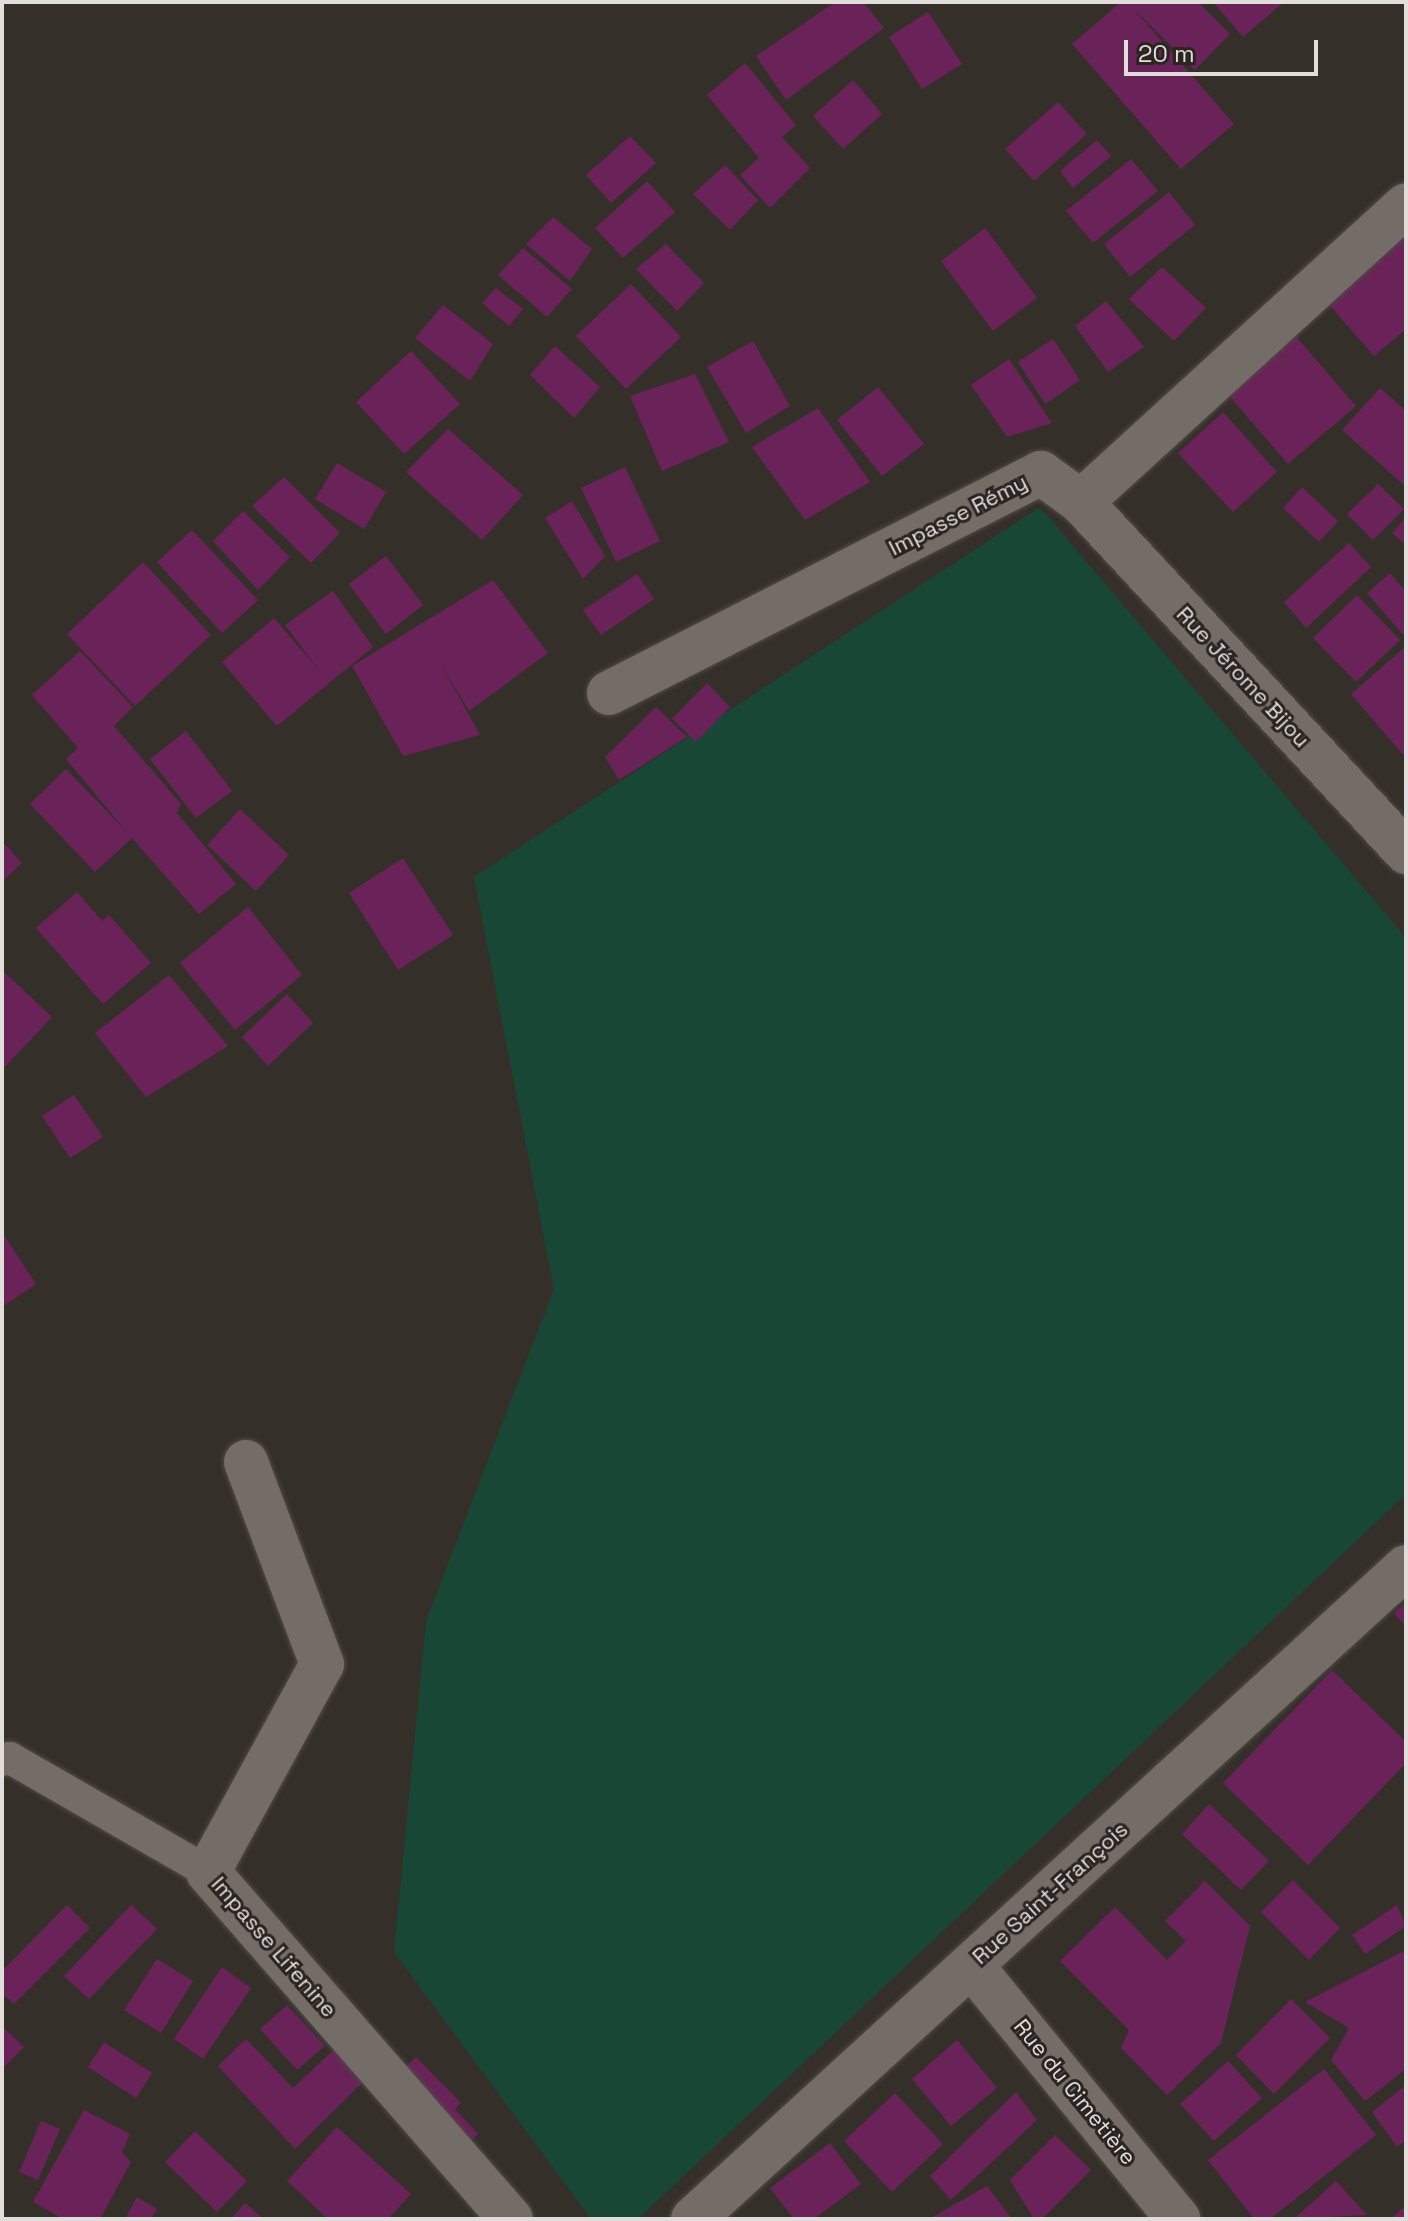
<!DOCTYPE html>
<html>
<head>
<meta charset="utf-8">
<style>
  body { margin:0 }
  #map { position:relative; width:1408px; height:2221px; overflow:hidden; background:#352f2a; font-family:"Space Grotesk",sans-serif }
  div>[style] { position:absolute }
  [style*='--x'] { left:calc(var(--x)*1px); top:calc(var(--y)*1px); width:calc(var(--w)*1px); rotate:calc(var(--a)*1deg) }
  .green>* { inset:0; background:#184735 }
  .building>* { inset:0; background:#6a2359 }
  .roads { filter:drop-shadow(0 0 2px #4f4a47) drop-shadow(0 0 2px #4f4a47) }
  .lane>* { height:32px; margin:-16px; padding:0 16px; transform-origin:16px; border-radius:16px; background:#736c67 }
  .street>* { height:44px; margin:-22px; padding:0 22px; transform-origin:22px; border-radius:22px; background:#736c67 }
  .secondary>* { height:44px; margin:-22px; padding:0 22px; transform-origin:22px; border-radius:22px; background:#736c67 }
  span { translate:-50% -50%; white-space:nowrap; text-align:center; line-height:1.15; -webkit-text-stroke:6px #2b2521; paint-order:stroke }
  .street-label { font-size:22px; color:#e1ddda }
  .frame { position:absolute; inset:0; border:4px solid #e1ddda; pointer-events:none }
  .scale { position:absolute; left:1124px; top:40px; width:194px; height:36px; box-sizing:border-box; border:4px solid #e1ddda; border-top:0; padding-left:10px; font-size:24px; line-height:28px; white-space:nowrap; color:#e1ddda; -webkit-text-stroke:6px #2b2521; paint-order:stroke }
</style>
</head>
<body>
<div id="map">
  <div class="green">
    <i style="clip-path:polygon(1040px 507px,1406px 938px,1406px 1494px,638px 2219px,591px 2219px,394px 1952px,426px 1621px,554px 1289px,474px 877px)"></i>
  </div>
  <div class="building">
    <i style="clip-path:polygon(835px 2px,863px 2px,884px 28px,786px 100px,756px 56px)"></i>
    <i style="clip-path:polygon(1121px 2px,1198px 2px,1230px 34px,1195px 70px,1132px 7px,1234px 124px,1181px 169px,1072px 44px)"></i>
    <i style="clip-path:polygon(1213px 2px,1284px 2px,1243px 37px)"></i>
    <i style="clip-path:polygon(928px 12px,962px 64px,922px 89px,889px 37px)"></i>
    <i style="clip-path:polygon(745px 63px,796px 125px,782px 137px,810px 168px,770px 208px,740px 175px,759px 158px,707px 95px)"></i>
    <i style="clip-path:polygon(853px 80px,882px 114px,843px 149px,813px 116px)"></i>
    <i style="clip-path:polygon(1058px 102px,1087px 134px,1034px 181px,1005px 149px)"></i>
    <i style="clip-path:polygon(630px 136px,656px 163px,611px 203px,586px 175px)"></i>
    <i style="clip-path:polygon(1097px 140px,1111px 156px,1073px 188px,1060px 171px)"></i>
    <i style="clip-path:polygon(1131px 159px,1158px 191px,1093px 243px,1066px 211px)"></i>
    <i style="clip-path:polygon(725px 165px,758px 200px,730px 230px,693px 194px)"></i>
    <i style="clip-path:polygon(647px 181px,675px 212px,623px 258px,595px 228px)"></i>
    <i style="clip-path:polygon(1169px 192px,1195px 225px,1130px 277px,1104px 244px)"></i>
    <i style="clip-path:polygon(553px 217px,592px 249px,570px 281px,526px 244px)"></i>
    <i style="clip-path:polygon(985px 228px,1037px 298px,993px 331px,941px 261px)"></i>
    <i style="clip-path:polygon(1406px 231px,1406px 329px,1374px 356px,1326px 301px)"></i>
    <i style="clip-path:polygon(666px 244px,704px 283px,677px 311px,636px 269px)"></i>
    <i style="clip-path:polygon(523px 248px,572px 289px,547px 317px,498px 275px)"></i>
    <i style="clip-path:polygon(1162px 267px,1206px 308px,1174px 341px,1129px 299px)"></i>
    <i style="clip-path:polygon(631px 284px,681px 337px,626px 389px,576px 336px)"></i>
    <i style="clip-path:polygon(496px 288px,523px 309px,509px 326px,482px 303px)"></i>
    <i style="clip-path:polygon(1106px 301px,1144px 347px,1108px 372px,1075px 326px)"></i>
    <i style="clip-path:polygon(443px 305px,493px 344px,470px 381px,415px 338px)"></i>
    <i style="clip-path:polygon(1293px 333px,1356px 406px,1288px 464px,1226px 392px)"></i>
    <i style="clip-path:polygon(1053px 339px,1080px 380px,1045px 404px,1018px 362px)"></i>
    <i style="clip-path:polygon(753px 341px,790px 406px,746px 433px,707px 367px)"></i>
    <i style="clip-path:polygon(555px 346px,600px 387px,574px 418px,530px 375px)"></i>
    <i style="clip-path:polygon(411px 351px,460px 404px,404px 454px,356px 402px)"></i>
    <i style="clip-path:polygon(1009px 359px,1052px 423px,1007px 437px,971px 385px)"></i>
    <i style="clip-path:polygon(695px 374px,729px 442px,662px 471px,630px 396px)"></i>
    <i style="clip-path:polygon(878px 387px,924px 444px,882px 476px,837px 420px)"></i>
    <i style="clip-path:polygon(1380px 388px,1406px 411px,1406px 487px,1342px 430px)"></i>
    <i style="clip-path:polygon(818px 408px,870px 482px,805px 520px,752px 447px)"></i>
    <i style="clip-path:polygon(1223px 412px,1277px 472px,1233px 512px,1178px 453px)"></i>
    <i style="clip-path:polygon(448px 429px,523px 495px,482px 540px,406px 472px)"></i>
    <i style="clip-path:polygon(337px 463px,386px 492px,364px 529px,315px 499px)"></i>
    <i style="clip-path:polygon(625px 467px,660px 541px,616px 562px,581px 488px)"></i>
    <i style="clip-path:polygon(284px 477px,340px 533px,311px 563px,252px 506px)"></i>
    <i style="clip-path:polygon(1378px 484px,1404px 509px,1373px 540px,1347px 514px)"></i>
    <i style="clip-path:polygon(1302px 487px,1338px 521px,1319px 542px,1283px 508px)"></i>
    <i style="clip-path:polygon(572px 501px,605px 556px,583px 579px,545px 518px)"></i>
    <i style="clip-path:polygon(243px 511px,290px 557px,258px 590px,213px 541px)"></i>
    <i style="clip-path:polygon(1406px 517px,1406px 545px,1392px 533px)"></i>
    <i style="clip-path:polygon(192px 530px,258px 600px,222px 633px,157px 562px)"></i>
    <i style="clip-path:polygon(1349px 543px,1371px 567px,1306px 628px,1284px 602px)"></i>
    <i style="clip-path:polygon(386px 556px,423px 605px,386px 634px,349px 584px)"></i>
    <i style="clip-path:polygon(143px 562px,211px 635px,135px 706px,67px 634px)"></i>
    <i style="clip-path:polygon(1390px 573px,1406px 592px,1406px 638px,1367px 593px)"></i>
    <i style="clip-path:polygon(637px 574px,654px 599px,601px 635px,583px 610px)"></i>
    <i style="clip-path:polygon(493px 580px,548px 653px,469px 711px,438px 659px,480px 735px,403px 756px,352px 666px)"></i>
    <i style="clip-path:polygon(333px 591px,373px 647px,277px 726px,222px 662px,274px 618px,321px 673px,285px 625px)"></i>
    <i style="clip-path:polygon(1357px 595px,1400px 640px,1356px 682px,1313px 638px)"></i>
    <i style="clip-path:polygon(1406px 646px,1406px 758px,1351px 694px)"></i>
    <i style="clip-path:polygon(80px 651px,133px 707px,114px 726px,181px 804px,177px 813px,236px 884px,199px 914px,132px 838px,95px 872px,30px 804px,66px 769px,127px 832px,66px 759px,78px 748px,32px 695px)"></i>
    <i style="clip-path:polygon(707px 683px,730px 707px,696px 742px,672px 719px)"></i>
    <i style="clip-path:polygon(656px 707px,687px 737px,619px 780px,605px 757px)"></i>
    <i style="clip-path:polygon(186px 731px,232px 791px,196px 818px,150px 759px)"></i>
    <i style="clip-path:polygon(240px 809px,289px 855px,256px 891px,207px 845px)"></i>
    <i style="clip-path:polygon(2px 841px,22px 863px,2px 882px)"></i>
    <i style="clip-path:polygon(403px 858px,453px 935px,398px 970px,349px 893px)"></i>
    <i style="clip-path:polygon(77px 892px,102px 921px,109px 915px,151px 963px,103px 1004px,36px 928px)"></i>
    <i style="clip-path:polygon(248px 907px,302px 975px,235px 1030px,180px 963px)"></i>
    <i style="clip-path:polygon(2px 970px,52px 1017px,2px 1070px)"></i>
    <i style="clip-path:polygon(169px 975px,228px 1046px,146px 1097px,95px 1033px)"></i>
    <i style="clip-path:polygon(287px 994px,313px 1023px,268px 1066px,242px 1037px)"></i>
    <i style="clip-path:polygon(74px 1095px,103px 1137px,70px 1158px,42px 1116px)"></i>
    <i style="clip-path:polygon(2px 1232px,36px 1284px,2px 1307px)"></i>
    <i style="clip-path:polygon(1406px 1603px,1406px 1627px,1394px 1613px)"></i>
    <i style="clip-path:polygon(1332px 1670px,1406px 1742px,1406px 1763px,1308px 1865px,1223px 1783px)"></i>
    <i style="clip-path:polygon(1209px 1804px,1269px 1861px,1241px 1890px,1182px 1834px)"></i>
    <i style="clip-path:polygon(1293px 1880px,1340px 1928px,1309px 1960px,1261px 1912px)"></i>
    <i style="clip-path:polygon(1205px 1881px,1250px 1926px,1221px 2043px,1167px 2095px,1121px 2048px,1129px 2030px,1060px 1961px,1115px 1907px,1167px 1960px,1186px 1941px,1165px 1921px)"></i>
    <i style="clip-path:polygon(67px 1905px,90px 1928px,14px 2004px,2px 1993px,2px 1971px)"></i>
    <i style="clip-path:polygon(131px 1905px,157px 1929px,89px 1999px,64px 1976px)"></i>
    <i style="clip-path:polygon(1397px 1905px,1406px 1926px,1365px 1954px,1352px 1935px)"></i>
    <i style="clip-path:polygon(1406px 1950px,1406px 2069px,1365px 2101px,1331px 2060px,1349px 2028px,1305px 2002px)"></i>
    <i style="clip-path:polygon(157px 1959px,193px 1981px,161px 2033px,124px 2010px)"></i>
    <i style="clip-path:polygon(222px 1967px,251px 1988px,203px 2059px,174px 2039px)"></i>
    <i style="clip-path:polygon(1291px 1999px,1330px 2038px,1274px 2094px,1236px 2055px)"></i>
    <i style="clip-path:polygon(287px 2005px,325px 2046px,297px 2070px,260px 2029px)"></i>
    <i style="clip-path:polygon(2px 2026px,24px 2047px,2px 2069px)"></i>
    <i style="clip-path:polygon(246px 2039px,293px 2088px,345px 2039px,374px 2071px,295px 2149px,218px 2066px)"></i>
    <i style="clip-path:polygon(957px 2040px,997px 2088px,951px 2126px,912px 2079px)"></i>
    <i style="clip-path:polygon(104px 2042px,152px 2073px,136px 2098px,88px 2067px)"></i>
    <i style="clip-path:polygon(416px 2057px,461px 2103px,455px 2109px,478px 2134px,463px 2149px,394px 2077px)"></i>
    <i style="clip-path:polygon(1228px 2061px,1262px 2098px,1214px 2141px,1180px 2104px)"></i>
    <i style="clip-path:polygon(1324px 2069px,1376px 2135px,1270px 2219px,1254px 2219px,1208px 2160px)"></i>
    <i style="clip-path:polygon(1406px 2085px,1406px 2140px,1397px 2147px,1372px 2112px)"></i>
    <i style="clip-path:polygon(1016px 2092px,1037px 2120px,951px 2200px,930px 2176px)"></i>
    <i style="clip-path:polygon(895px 2093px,943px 2144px,892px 2192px,844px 2141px)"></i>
    <i style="clip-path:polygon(84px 2110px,130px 2134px,122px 2152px,131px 2162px,100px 2219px,63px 2219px,33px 2202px)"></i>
    <i style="clip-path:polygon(41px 2121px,60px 2129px,38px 2180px,19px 2172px)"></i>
    <i style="clip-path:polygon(337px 2127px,411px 2194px,388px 2219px,328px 2219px,287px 2181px)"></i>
    <i style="clip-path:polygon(195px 2131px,247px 2181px,217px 2212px,165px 2162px)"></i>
    <i style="clip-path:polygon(1055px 2135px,1091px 2170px,1042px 2219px,1034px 2219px,1010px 2180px)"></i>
    <i style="clip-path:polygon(830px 2143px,861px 2184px,814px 2219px,794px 2219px,770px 2188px)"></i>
    <i style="clip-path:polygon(1336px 2181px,1367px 2215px,1294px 2219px)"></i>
    <i style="clip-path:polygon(987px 2186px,1012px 2219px,929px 2219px)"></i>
    <i style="clip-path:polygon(137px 2197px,157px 2209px,151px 2219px,125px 2219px)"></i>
    <i style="clip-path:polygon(245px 2203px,264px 2219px,231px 2219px)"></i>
    <i style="clip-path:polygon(1406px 2205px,1406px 2219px,1391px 2219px)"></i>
  </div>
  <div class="roads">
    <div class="lane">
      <i style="--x:2;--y:1760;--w:8;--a:-14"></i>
      <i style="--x:10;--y:1758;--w:228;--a:29.9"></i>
    </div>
    <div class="street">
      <i style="--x:1081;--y:502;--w:478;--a:47.1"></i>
      <i style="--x:609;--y:693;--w:485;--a:-27"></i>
      <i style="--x:1041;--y:473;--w:49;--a:35.9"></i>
      <i style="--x:1081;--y:502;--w:440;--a:-42.4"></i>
      <i style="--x:246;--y:1462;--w:216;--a:69.4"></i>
      <i style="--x:322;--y:1664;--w:237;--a:118.7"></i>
      <i style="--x:208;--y:1872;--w:461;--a:48.9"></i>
      <i style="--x:971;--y:1965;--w:328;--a:50.8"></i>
    </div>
    <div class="secondary">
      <i style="--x:693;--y:2219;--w:966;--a:-42.44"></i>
    </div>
  </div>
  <div class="street-label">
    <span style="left:958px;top:515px;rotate:-27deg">Impasse Rémy</span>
    <span style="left:1243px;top:677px;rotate:47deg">Rue Jérome Bijou</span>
    <span style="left:1050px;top:1893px;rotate:-42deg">Rue Saint-François</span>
    <span style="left:274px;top:1947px;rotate:49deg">Impasse Lifenine</span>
    <span style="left:1075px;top:2092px;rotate:51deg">Rue du Cimetière</span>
  </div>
  <div class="frame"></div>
  <div class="scale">20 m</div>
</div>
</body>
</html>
